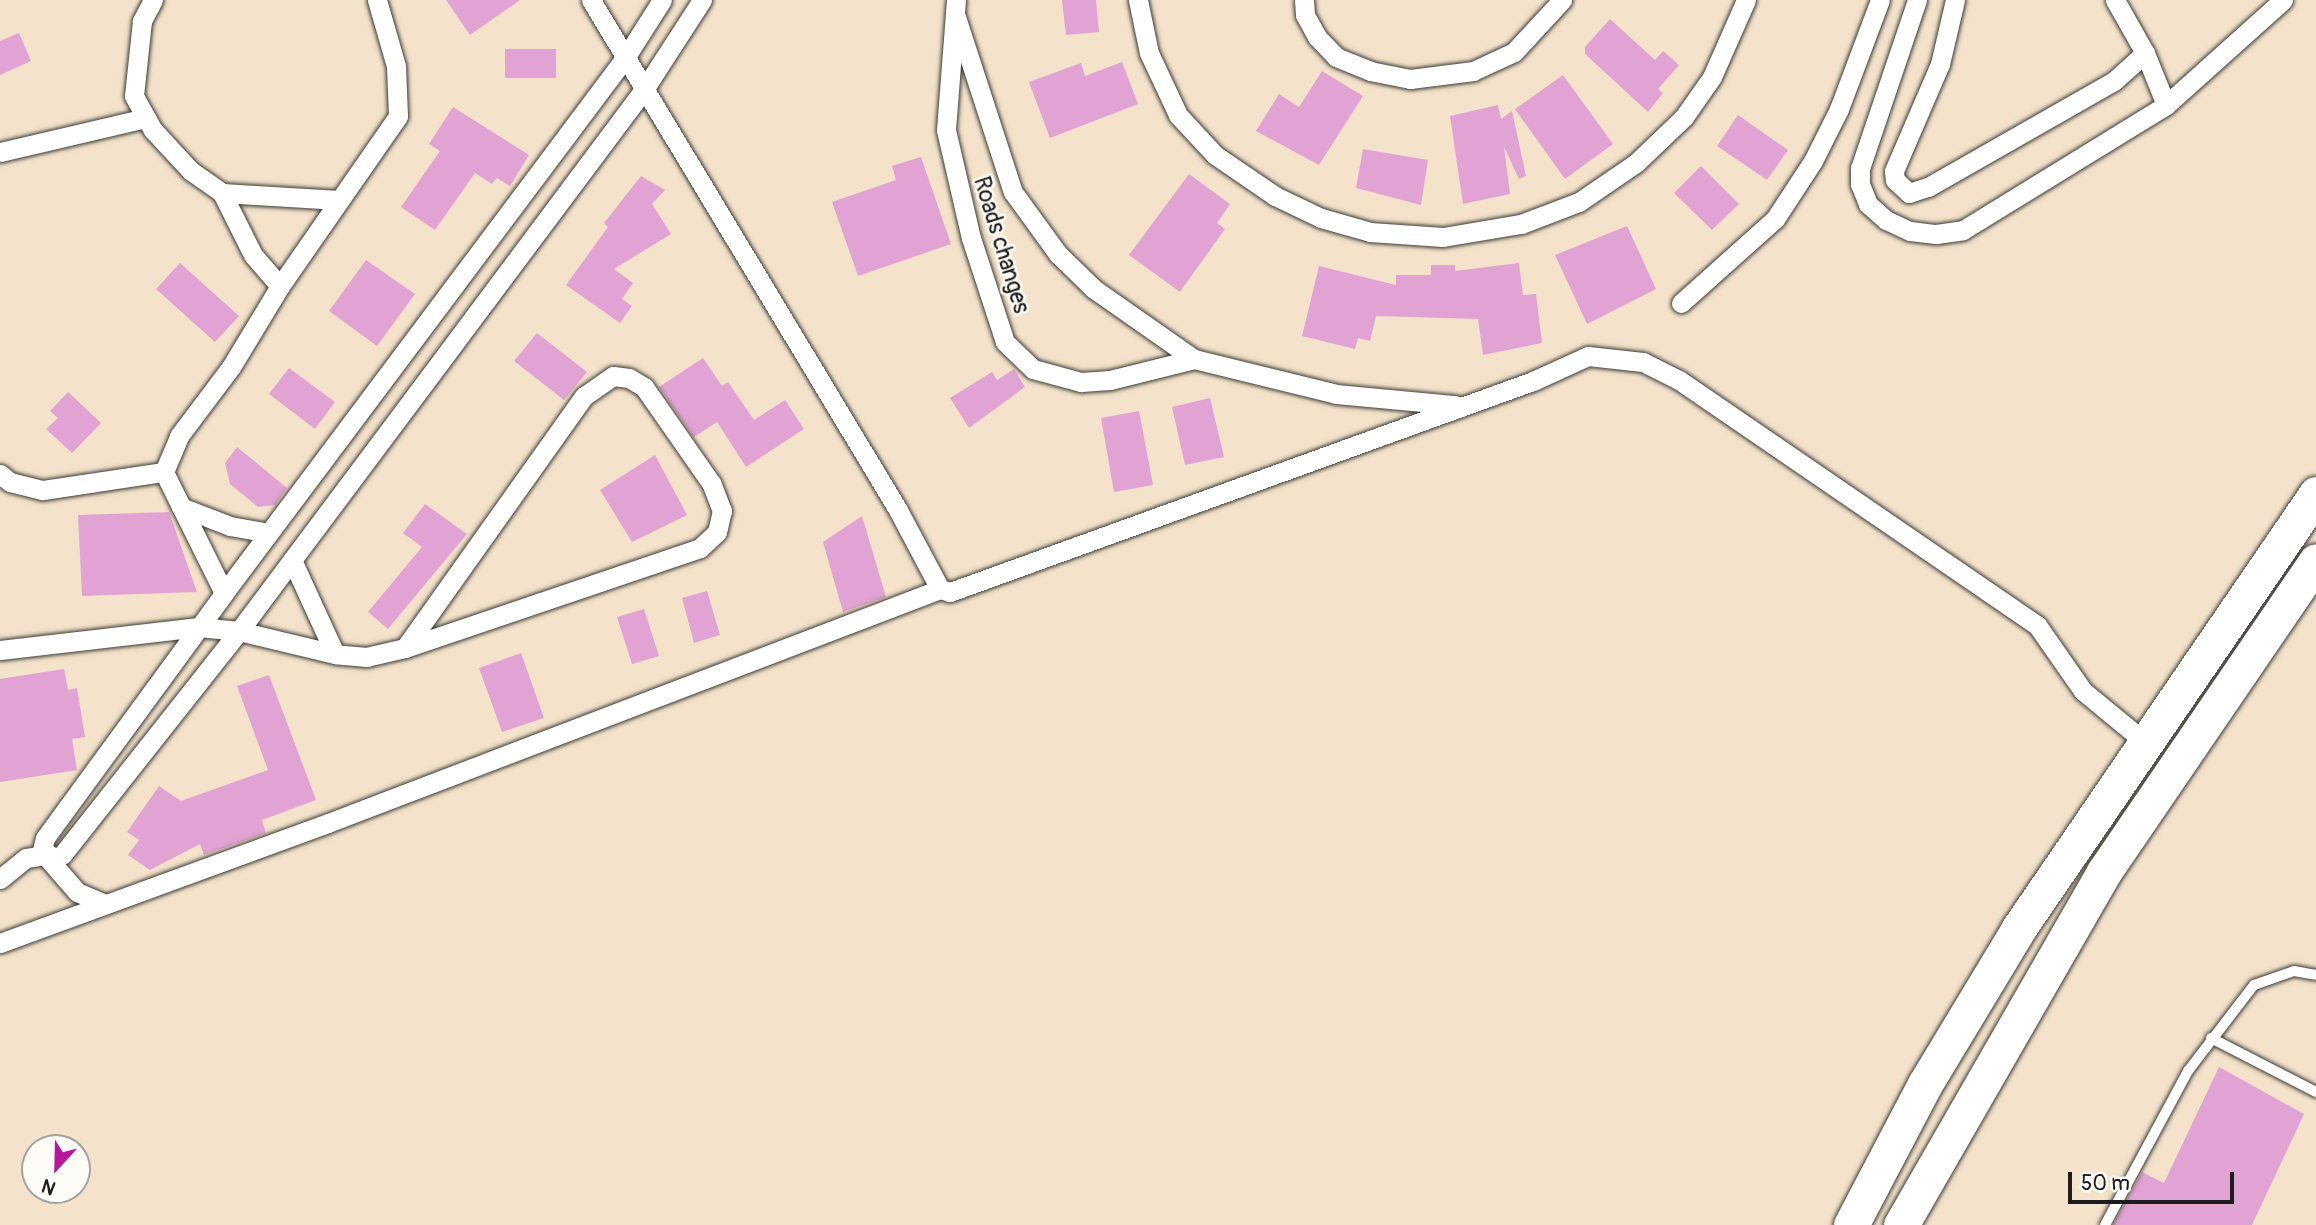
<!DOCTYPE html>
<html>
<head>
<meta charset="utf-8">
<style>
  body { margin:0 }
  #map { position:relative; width:2316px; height:1225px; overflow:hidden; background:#f4e3ca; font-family:Pangolin,sans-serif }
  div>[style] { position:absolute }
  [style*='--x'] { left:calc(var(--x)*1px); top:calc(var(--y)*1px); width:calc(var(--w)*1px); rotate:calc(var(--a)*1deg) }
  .building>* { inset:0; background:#e1a3d3 }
  .roads { filter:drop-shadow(0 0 2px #3c3a36) drop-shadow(0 0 2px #3c3a36) }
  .lane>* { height:10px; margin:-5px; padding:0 5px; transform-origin:5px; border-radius:5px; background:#fff }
  .street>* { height:19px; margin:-9.5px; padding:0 9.5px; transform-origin:9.5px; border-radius:9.5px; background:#fff }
  .highway>* { height:35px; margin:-17.5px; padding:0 17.5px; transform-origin:17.5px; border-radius:17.5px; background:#fff }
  span { translate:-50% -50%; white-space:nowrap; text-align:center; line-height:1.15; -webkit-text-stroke:5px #fdfcf7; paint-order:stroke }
  .street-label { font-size:23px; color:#1c1c1c }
  .north { position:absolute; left:21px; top:1134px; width:70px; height:70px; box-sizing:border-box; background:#fdfcf7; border:2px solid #a3a29f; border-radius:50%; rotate:202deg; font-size:19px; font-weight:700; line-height:28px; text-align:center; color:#1c1c1c }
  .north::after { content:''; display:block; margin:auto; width:24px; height:32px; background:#b5179e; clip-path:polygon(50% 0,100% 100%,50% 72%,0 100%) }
  .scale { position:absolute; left:2068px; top:1172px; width:166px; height:32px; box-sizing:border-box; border:4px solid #1c1c1c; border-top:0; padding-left:9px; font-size:21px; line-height:24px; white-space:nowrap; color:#1c1c1c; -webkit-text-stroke:5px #fdfcf7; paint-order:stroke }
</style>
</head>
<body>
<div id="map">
  <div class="building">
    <i style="clip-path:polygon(446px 0,520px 0,470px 35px)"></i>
    <i style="clip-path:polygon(1062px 0,1096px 0,1099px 32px,1066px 35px)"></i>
    <i style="clip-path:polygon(1610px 19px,1655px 60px,1663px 51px,1679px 65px,1658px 89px,1663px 93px,1648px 112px,1585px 54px,1585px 47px)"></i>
    <i style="clip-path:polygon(19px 33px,31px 61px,0 75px,0 41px)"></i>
    <i style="clip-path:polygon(505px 49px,556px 49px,556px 78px,505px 78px)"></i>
    <i style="clip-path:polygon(1122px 62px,1138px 104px,1050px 138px,1029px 82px,1081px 63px,1085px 76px)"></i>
    <i style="clip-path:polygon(1322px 71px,1363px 96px,1319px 165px,1256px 131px,1279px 94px,1299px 107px)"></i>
    <i style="clip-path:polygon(1563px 75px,1613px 144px,1565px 179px,1515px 109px)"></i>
    <i style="clip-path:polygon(1498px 105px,1501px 119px,1512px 111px,1526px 176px,1519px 179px,1504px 147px,1510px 194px,1463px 204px,1450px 116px)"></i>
    <i style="clip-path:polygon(453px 107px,529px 155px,510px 186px,497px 178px,492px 184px,475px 173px,435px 230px,401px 207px,440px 151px,429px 144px)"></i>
    <i style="clip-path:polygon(1738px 115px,1788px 150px,1767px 180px,1717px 146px)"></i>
    <i style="clip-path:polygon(1363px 149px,1428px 160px,1421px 205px,1356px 188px)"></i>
    <i style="clip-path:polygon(921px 157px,951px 244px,858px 276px,832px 202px,896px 180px,892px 166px)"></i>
    <i style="clip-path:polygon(1701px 166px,1739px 204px,1712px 230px,1674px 193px)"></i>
    <i style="clip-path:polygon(1189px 174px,1230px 204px,1217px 223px,1225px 229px,1180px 292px,1129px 255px)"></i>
    <i style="clip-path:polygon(641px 176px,665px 190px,652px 204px,671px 234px,614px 269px,633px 283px,622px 299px,632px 306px,620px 323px,566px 285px,608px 227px,604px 223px)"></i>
    <i style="clip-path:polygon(1627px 226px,1656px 289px,1587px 324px,1555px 255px)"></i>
    <i style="clip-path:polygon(366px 260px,415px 294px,377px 346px,329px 311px)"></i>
    <i style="clip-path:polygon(180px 263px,239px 316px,215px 342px,156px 289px)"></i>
    <i style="clip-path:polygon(1519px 263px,1523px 295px,1536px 294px,1542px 343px,1483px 355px,1478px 319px,1376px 316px,1370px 341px,1358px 338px,1355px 349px,1302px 336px,1319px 266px,1396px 285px,1396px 275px,1431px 275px,1431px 265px,1455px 265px,1455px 271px)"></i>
    <i style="clip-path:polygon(537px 333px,587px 372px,564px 400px,514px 361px)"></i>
    <i style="clip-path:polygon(703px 358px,722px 386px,728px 382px,754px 420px,785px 400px,804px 429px,746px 467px,717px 422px,694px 437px,659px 387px)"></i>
    <i style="clip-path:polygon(289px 368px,335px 402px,315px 429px,269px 394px)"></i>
    <i style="clip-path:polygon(1014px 369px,1025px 387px,969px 428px,950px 398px,992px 372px,997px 380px)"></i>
    <i style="clip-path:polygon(68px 392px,101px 423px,72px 453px,46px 429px,58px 418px,50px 411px)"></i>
    <i style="clip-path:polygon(1210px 398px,1224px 457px,1185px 465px,1172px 407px)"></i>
    <i style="clip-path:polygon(1139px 411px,1153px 485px,1114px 492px,1101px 418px)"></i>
    <i style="clip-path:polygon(237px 447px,287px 488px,275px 505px,258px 507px,230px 484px,225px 463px)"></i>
    <i style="clip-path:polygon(655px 455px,687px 515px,632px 542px,600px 490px)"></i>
    <i style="clip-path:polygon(425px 504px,467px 534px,388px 629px,368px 612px,422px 547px,403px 533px)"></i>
    <i style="clip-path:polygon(169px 512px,197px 592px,82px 596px,78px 515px)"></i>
    <i style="clip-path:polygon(862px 516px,886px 597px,843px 612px,823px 542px)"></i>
    <i style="clip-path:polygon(707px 591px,720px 635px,694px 643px,682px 598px)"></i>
    <i style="clip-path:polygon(644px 609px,659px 656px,632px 664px,617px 617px)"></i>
    <i style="clip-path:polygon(521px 653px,544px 718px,502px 732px,479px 668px)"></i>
    <i style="clip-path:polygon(64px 669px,68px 690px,77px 688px,85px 737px,72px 739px,77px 770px,0 782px,0 679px)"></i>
    <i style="clip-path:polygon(269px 675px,316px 800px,262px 820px,266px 833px,204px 855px,200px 844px,150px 870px,128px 855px,139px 840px,127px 832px,159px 786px,181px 801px,268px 770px,237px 686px)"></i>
    <i style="clip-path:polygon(2219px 1067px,2304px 1114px,2252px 1225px,2113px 1225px,2142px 1172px,2164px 1183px)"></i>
  </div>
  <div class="roads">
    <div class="lane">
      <i style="--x:2211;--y:1038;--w:118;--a:27.2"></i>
      <i style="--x:2105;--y:1225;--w:175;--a:-61.7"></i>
      <i style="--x:2188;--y:1071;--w:108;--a:-52.5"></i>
      <i style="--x:2254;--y:985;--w:42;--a:-19.3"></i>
      <i style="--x:2294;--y:971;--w:22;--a:10"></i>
    </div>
    <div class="street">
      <i style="--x:153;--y:0;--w:24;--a:118"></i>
      <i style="--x:142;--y:21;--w:75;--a:96.1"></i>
      <i style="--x:134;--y:96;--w:39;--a:61"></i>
      <i style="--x:153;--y:130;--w:56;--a:47.2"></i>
      <i style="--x:191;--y:171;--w:38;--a:35"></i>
      <i style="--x:222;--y:193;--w:117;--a:3.4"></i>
      <i style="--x:591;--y:0;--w:595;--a:58.95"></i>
      <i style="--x:898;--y:510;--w:89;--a:62"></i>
      <i style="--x:956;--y:0;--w:130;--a:94.4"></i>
      <i style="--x:946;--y:130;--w:111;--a:77"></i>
      <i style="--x:971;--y:238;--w:109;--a:71.9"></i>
      <i style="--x:1005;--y:342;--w:39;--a:44"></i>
      <i style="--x:1033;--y:369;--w:50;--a:15.2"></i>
      <i style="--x:1081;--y:382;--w:29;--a:-4"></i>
      <i style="--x:1110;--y:380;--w:87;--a:-14"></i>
      <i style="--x:1138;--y:0;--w:54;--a:78.3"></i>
      <i style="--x:1149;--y:53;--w:68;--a:64.9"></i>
      <i style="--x:1178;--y:115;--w:54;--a:47.2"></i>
      <i style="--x:1215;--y:155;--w:73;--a:34.3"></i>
      <i style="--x:1275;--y:196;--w:51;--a:25.6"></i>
      <i style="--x:1321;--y:218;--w:51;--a:15.9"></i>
      <i style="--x:1370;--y:232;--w:73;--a:3.9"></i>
      <i style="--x:1443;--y:237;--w:79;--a:-9.5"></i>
      <i style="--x:1521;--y:224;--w:62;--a:-20.8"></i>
      <i style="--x:1579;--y:202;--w:69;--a:-34.4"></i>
      <i style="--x:1636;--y:163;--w:66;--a:-43.8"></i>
      <i style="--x:1684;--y:117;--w:49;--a:-55"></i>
      <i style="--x:1712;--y:77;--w:84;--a:-66.2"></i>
      <i style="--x:1304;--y:0;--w:15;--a:86"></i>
      <i style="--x:1305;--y:15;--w:25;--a:61"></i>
      <i style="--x:1317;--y:37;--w:28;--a:46"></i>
      <i style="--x:1336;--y:57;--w:37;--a:22"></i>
      <i style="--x:1370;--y:71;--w:41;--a:11.3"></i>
      <i style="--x:1410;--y:79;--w:64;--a:-7.2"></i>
      <i style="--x:1473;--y:71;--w:45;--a:-24.9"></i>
      <i style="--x:1514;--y:52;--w:71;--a:-47.3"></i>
      <i style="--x:1917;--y:0;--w:177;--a:108.7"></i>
      <i style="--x:1860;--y:168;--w:16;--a:90"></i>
      <i style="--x:1860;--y:184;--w:22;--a:68"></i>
      <i style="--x:1868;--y:204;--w:24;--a:42"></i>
      <i style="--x:1886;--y:220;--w:26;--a:25"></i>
      <i style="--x:1910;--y:231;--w:26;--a:7"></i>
      <i style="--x:1936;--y:234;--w:27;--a:-8"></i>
      <i style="--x:1963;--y:230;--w:238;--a:-31.6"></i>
      <i style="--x:2166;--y:105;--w:157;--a:-41.9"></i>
      <i style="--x:1955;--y:0;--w:66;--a:103.2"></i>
      <i style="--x:1940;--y:64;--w:116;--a:113.3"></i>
      <i style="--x:1894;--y:171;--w:9;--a:84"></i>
      <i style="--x:1895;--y:180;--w:19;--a:43"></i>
      <i style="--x:1909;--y:193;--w:20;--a:-18"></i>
      <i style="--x:1928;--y:187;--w:214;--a:-29.7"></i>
      <i style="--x:2114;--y:81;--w:42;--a:-42.1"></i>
      <i style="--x:2115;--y:0;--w:61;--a:60.5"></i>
      <i style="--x:2145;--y:53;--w:56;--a:68"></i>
      <i style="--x:956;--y:17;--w:184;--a:72"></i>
      <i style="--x:1013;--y:192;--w:77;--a:54"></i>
      <i style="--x:1058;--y:254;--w:50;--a:44.2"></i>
      <i style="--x:1094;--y:289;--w:122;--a:35"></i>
      <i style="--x:1194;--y:359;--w:146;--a:13.8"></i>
      <i style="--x:1336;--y:394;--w:120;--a:5.3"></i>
      <i style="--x:0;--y:152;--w:150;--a:-13.1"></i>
      <i style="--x:222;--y:193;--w:69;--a:63.4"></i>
      <i style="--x:253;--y:255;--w:41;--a:48.9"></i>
      <i style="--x:1681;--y:303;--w:126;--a:-41.8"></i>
      <i style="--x:1775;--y:219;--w:69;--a:-56.8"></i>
      <i style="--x:1813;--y:161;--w:58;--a:-63.4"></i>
      <i style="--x:1839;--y:109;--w:116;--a:-69.4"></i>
      <i style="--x:0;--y:474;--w:13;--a:39"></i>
      <i style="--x:10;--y:482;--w:34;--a:14"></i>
      <i style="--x:43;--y:490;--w:122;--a:-8.5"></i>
      <i style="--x:181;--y:507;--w:53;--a:21.2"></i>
      <i style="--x:230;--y:526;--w:39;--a:10"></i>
      <i style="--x:292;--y:560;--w:103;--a:65.4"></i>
      <i style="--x:224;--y:593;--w:135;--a:-116.4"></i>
      <i style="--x:164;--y:472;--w:39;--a:-67"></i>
      <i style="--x:179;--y:436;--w:86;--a:-53"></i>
      <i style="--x:231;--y:367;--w:95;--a:-58.8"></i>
      <i style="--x:280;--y:286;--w:207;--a:-55.2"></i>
      <i style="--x:398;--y:116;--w:50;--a:-92.3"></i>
      <i style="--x:396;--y:66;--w:69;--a:-106.1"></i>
      <i style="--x:405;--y:648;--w:311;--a:-18.7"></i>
      <i style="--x:700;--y:548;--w:23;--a:-43"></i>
      <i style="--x:717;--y:532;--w:22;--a:-77"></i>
      <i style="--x:722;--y:511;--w:30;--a:-111"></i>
      <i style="--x:711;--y:483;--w:117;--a:-124.9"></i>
      <i style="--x:644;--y:387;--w:17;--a:-149"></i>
      <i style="--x:629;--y:378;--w:16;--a:-173"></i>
      <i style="--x:613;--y:376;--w:35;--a:145"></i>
      <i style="--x:584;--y:396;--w:309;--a:125.4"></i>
      <i style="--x:405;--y:648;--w:39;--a:167"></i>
      <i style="--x:367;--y:657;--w:32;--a:-175"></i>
      <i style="--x:335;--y:654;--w:99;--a:-166.5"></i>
      <i style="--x:239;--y:631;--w:285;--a:128.3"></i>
      <i style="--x:62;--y:855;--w:9;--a:159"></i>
      <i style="--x:54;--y:858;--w:14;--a:-146"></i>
      <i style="--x:42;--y:850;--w:12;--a:-76"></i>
      <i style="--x:45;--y:838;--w:303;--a:-53.8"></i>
      <i style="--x:224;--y:593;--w:672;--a:-53.16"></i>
      <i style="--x:627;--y:55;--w:65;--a:-57.5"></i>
      <i style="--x:0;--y:650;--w:200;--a:-6.6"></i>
      <i style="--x:199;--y:627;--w:40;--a:5.7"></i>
      <i style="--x:239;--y:631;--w:678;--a:-53.21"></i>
      <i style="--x:645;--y:88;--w:105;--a:-57.1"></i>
      <i style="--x:0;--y:879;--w:33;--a:-39"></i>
      <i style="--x:26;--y:858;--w:19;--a:-9"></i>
      <i style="--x:45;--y:855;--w:49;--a:49.1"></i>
      <i style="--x:77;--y:892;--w:30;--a:23"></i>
      <i style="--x:0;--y:943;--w:349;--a:-20.1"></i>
      <i style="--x:328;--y:823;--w:655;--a:-20.92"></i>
      <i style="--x:940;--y:589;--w:10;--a:17"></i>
      <i style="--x:950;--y:592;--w:620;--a:-19.9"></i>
      <i style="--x:1533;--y:381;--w:60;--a:-24.4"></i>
      <i style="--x:1588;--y:356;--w:55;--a:6.2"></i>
      <i style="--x:1643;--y:362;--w:40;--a:26.6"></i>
      <i style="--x:1679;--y:380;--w:434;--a:34.4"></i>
      <i style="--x:2037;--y:625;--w:80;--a:55.1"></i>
      <i style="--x:2083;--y:691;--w:82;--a:39.5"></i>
    </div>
    <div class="highway">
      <i style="--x:1851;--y:1225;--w:159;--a:-62.3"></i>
      <i style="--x:1925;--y:1084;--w:182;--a:-58.9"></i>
      <i style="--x:2019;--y:928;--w:526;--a:-55.61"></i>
      <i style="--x:1901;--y:1225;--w:407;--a:-60.1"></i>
      <i style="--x:2104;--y:872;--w:376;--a:-55.7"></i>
    </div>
  </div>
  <div class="street-label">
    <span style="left:1001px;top:245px;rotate:73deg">Roads changes</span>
  </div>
  <div class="north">N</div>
  <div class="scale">50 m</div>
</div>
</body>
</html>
